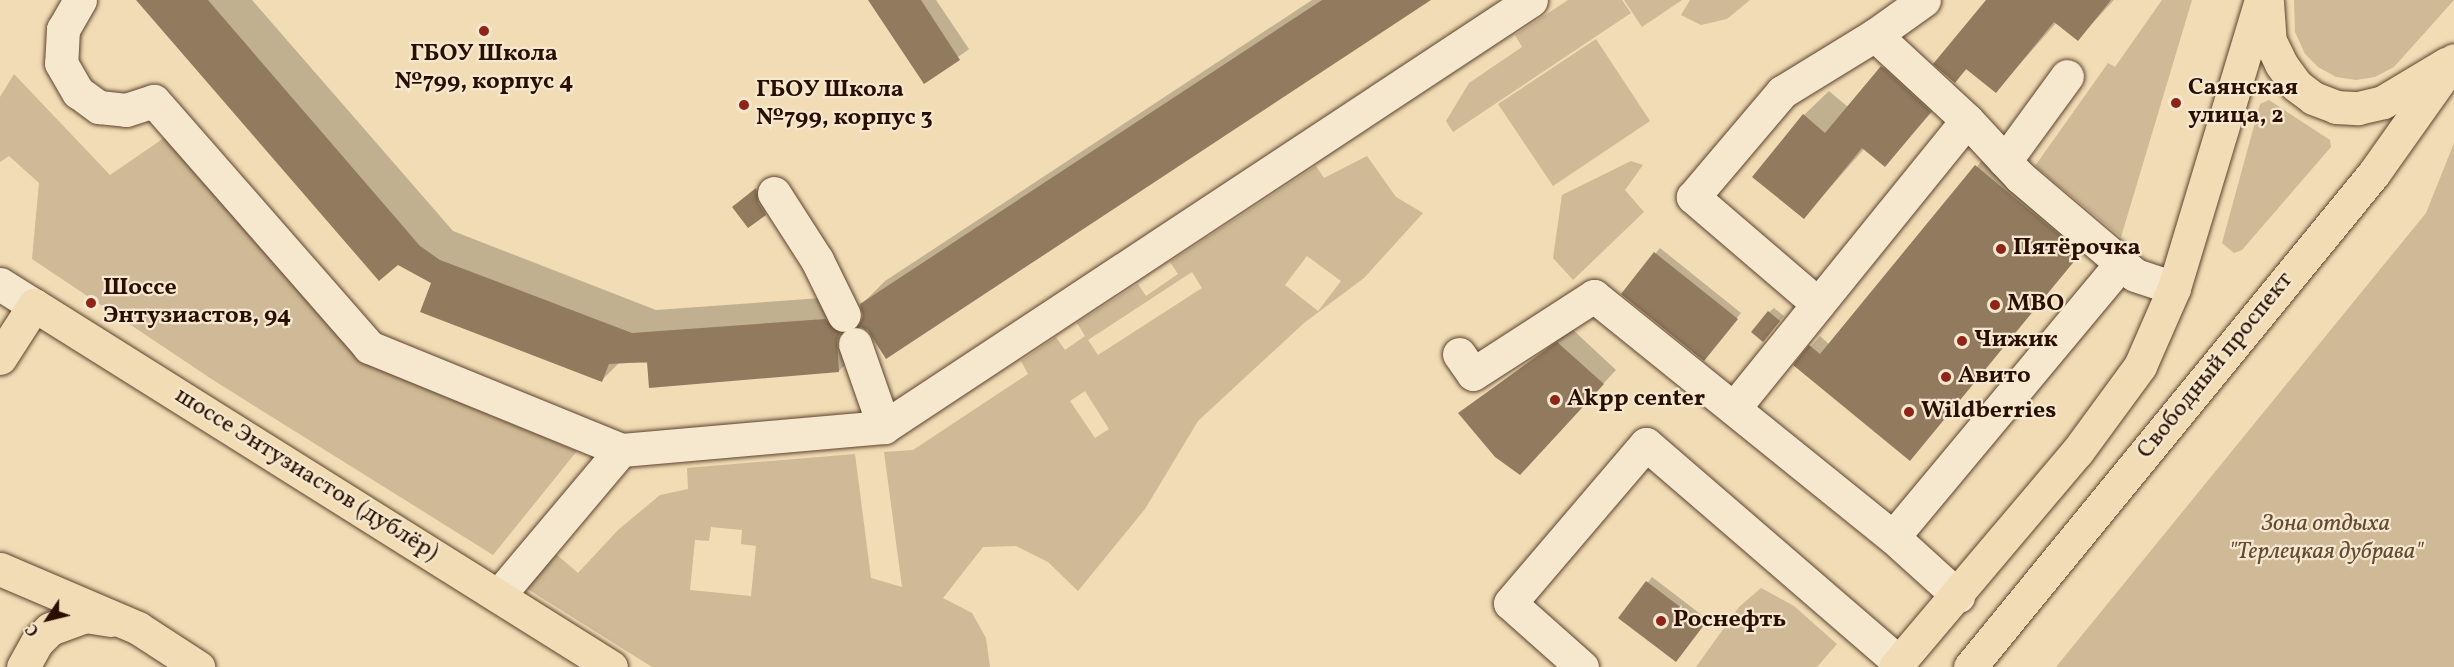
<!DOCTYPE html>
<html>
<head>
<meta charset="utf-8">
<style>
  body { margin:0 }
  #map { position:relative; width:2454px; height:667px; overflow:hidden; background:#f1dcb5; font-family:Vollkorn,serif }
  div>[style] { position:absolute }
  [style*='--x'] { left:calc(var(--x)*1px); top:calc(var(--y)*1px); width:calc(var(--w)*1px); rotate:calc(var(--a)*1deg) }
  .green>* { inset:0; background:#cfb996 }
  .shadow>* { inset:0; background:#0003 }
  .building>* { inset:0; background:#917a5e }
  .roads { filter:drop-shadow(0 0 2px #5c422d) drop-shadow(0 0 2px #5c422d) }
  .minor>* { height:33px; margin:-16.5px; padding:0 16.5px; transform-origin:16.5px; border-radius:16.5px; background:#f6e8cf }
  .major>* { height:33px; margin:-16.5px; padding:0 16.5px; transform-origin:16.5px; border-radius:16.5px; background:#f1dcb5 }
  .dots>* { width:16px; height:16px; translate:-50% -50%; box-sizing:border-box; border:3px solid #f6e8cf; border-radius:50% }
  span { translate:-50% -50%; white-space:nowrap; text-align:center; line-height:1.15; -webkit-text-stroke:4.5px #f6e8cf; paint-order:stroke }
  .poi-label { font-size:24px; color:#2a0f00; font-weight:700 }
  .left { translate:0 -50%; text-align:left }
  .street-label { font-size:24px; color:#2a0f00 }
  .park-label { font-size:24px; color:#644a34; font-style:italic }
  .north { position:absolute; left:18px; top:589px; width:60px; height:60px; -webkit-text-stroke:4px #f6e8cf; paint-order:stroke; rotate:235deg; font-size:16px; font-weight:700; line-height:24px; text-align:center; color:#2a0f00 }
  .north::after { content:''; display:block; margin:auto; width:21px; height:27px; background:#2a0f00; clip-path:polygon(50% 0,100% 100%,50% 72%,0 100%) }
</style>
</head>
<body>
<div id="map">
  <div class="green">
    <i style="clip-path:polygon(1568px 0,1622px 0,1631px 13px,1453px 132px,1446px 121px,1469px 83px,1522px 47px,1515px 35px)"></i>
    <i style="clip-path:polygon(1624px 0,1682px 0,1642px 27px)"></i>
    <i style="clip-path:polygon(1690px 0,1750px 0,1727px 19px,1701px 25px,1681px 15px)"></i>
    <i style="clip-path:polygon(2162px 0,2192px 0,2121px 237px,2035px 166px,2108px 63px,2115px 67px)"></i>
    <i style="clip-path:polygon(2294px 0,2454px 0,2394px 67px,2375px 77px,2356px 80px,2336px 77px,2318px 67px,2305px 54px,2295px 32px)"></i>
    <i style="clip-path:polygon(1596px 39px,1650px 121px,1553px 186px,1498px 104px)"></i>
    <i style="clip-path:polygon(14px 74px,110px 175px,164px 138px,364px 363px,577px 451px,493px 555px,213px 380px,32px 259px,39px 183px,9px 156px,0 162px,0 97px)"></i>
    <i style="clip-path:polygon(2269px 100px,2330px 140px,2331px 147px,2242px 250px,2234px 253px,2222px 243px,2260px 104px)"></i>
    <i style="clip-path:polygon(2454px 143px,2454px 667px,2056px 667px,2426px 213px)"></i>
    <i style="clip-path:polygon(evenodd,1367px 156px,1396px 197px,1423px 213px,1364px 278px,1304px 323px,1198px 421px,1145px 509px,1078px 591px,1048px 562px,1016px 546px,983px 547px,943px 598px,972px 613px,986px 638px,990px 667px,652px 667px,526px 588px,556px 554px,578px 573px,618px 530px,660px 495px,688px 489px,687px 468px,855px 454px,871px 578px,902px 587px,884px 452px,913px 450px,1028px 374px,1021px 361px,1056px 337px,1065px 350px,1085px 336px,1077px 323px,1138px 284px,1146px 296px,1178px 274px,1170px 262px,1316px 166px,1324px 178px,1367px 156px,1307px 256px,1341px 281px,1318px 311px,1285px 285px,1307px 256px,1367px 156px,1192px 272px,1202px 288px,1098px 355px,1088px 340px,1192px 272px,1367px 156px,1085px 391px,1109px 429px,1095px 438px,1070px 401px,1085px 391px,1367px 156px,711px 527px,742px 530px,741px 544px,756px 546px,751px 596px,690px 590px,695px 540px,709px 541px,711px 527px)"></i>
    <i style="clip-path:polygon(1631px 161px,1643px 165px,1625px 190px,1644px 212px,1573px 280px,1553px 258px,1562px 195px)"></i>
    <i style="clip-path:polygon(1761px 588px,1794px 606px,1837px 644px,1817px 667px,1696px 667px,1739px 607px)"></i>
  </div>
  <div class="shadow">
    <i style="clip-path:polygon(138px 0,252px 0,453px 231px,656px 310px,849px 296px,860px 306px,885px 281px,1312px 0,1428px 0,886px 357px,861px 326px,863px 309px,860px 316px,862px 347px,839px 371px,620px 362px,601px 381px,433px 283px)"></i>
    <i style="clip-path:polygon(869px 0,936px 0,969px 49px,924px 82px)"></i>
    <i style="clip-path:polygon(1988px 0,2114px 0,2078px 39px,2057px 22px,1996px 91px,1968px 68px,1955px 81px)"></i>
    <i style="clip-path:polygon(1906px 43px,1954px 87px,1885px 165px,1865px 148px,1804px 217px,1804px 115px,1829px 91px,1848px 107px)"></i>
    <i style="clip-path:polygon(1985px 157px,2089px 243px,1910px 459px,1795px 365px,1820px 336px,1830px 345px)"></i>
    <i style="clip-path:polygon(761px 186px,769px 209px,765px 214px,739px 203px)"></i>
    <i style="clip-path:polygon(1660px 248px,1741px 313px,1708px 354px,1623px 294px)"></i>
    <i style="clip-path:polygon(1774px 308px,1784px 316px,1768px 335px,1769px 312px)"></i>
    <i style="clip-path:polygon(1572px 329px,1616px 370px,1533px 459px,1460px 413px)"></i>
    <i style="clip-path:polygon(1652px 577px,1707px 619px,1680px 655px,1620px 618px)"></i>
  </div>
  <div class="building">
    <i style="clip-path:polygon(136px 0,208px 0,420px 246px,440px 260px,632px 333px,825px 319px,840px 333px,837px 341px,839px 372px,649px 388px,647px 362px,609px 364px,602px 382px,420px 312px,431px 283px,398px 265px,379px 281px)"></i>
    <i style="clip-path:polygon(868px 0,921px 0,960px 60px,924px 84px)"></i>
    <i style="clip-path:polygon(1322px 0,1431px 0,886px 359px,868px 330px,859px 326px,863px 316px,860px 304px)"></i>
    <i style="clip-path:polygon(1986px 0,2111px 0,2078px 41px,2054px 22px,1996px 93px,1966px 69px,1955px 83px,1933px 64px)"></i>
    <i style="clip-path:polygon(1881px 66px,1931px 112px,1885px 167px,1862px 148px,1804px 219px,1752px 177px,1803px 114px,1825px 133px)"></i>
    <i style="clip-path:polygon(1975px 165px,2081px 253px,1910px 461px,1793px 365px,1809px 345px,1820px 354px)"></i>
    <i style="clip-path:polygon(756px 188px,758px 203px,766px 215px,748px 228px,732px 207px)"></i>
    <i style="clip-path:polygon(1654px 252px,1738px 319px,1704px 361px,1621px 294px)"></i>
    <i style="clip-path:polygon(1768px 311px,1780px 321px,1763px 342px,1751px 332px)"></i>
    <i style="clip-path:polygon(1557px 342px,1604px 384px,1520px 475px,1495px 457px,1458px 413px)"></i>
    <i style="clip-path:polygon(1646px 581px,1704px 625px,1676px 662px,1618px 618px)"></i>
  </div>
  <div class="roads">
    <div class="minor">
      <i style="--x:80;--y:0;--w:34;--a:120"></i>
      <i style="--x:63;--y:29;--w:34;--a:93"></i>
      <i style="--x:61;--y:63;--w:34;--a:60"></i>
      <i style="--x:78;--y:92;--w:26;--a:36"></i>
      <i style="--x:99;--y:107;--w:27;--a:6"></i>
      <i style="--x:126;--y:110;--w:29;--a:-18"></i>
      <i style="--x:154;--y:101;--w:327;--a:48.8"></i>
      <i style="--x:369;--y:347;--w:272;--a:22.2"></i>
      <i style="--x:621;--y:450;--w:264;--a:-5"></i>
      <i style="--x:884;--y:427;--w:775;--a:-33.42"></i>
      <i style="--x:1875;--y:35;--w:60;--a:-35.5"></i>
      <i style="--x:2005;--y:161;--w:105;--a:-53.9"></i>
      <i style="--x:774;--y:193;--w:80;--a:57.3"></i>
      <i style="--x:817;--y:260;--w:61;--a:63.9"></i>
      <i style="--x:0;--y:284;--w:40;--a:32"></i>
      <i style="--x:1818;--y:304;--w:165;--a:-139.4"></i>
      <i style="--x:1693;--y:197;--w:138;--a:-49.7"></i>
      <i style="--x:1782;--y:92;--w:109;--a:-31.5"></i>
      <i style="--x:1875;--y:35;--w:125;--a:42.7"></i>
      <i style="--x:1967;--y:120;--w:78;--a:47.1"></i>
      <i style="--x:2020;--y:177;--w:151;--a:40.4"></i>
      <i style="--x:2135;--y:275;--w:41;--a:18.4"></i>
      <i style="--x:855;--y:344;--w:88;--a:70.7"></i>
      <i style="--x:1459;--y:354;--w:24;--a:55"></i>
      <i style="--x:1473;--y:374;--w:144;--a:-32.8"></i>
      <i style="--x:1594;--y:296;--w:384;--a:38.9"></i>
      <i style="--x:1893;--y:537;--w:88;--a:42.2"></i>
      <i style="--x:1734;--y:408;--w:370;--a:-51"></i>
      <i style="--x:1893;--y:537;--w:356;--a:-50.2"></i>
      <i style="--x:498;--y:596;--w:191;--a:-49.9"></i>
      <i style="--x:1582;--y:667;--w:96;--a:-138.4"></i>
      <i style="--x:1510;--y:603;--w:209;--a:-49.5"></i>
      <i style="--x:1646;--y:444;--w:334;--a:40.8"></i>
    </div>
    <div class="major">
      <i style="--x:2267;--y:2;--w:39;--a:86"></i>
      <i style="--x:2270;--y:41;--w:25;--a:64"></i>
      <i style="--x:2281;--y:64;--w:26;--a:54"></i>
      <i style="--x:2296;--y:85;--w:21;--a:37"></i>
      <i style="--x:2313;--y:98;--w:25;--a:21"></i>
      <i style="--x:2336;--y:107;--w:22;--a:3"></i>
      <i style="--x:2358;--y:108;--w:26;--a:-13"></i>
      <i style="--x:2383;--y:102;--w:74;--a:-31.1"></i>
      <i style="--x:0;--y:358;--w:63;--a:-57.3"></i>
      <i style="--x:34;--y:305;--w:681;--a:32.1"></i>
      <i style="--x:0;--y:569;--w:150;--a:23.1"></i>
      <i style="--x:138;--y:628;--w:72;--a:33"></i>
      <i style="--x:23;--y:667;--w:29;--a:-61"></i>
      <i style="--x:37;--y:642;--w:18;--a:-45"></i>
      <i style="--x:50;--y:629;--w:37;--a:-20"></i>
      <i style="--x:85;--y:616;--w:26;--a:9"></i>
      <i style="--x:1895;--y:667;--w:282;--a:-49.8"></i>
      <i style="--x:2077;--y:452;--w:107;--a:-53.8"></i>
      <i style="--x:2140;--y:366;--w:85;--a:-66.4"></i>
      <i style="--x:2174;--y:288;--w:301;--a:-73.2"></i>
      <i style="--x:1970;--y:667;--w:638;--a:-50.72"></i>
      <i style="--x:2374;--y:173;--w:138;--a:-54.7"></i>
    </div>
  </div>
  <div class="dots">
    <i style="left:484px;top:31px;background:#8f2418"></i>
    <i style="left:2176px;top:103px;background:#8f2418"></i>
    <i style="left:744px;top:105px;background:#8f2418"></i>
    <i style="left:2001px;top:249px;background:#8f2418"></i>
    <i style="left:91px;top:303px;background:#8f2418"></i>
    <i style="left:1995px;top:305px;background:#8f2418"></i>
    <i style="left:1962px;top:341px;background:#8f2418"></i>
    <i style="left:1946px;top:377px;background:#8f2418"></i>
    <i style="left:1555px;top:400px;background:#8f2418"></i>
    <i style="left:1909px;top:412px;background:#8f2418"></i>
    <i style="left:1661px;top:621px;background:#8f2418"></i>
  </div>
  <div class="poi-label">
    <span style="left:484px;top:69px">ГБОУ Школа<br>№799, корпус 4</span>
    <span class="left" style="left:2188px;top:103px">Саянская<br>улица, 2</span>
    <span class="left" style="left:756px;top:105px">ГБОУ Школа<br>№799, корпус 3</span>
    <span class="left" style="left:2013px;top:249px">Пятёрочка</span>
    <span class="left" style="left:103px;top:303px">Шоссе<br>Энтузиастов, 94</span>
    <span class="left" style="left:2007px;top:305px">МВО</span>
    <span class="left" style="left:1974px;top:341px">Чижик</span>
    <span class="left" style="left:1958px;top:377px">Авито</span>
    <span class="left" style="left:1567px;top:400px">Akpp center</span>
    <span class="left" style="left:1921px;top:412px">Wildberries</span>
    <span class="left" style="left:1673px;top:621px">Роснефть</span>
  </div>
  <div class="street-label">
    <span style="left:2216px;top:366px;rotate:-51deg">Свободный проспект</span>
    <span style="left:306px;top:475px;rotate:32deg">шоссе Энтузиастов (дублёр)</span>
  </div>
  <div class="park-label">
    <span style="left:2326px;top:539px">Зона отдыха<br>"Терлецкая дубрава"</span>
  </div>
  <div class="north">С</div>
</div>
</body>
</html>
